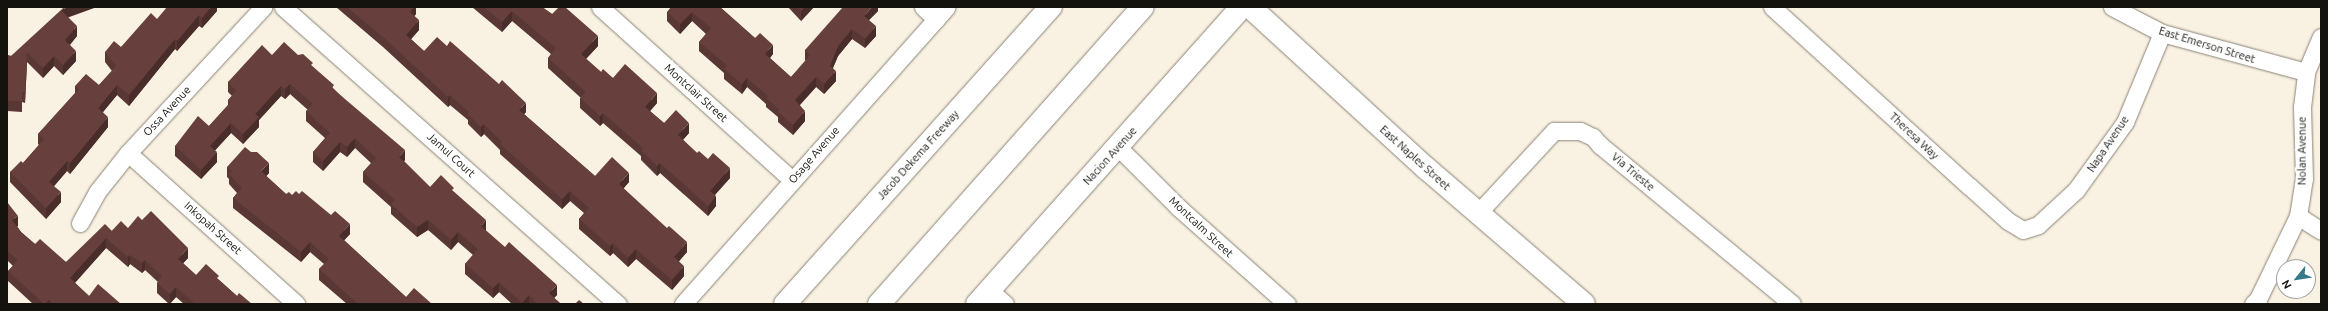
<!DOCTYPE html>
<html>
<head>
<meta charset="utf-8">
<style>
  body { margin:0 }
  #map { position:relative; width:2328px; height:311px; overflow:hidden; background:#f9f1e2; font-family:Ubuntu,sans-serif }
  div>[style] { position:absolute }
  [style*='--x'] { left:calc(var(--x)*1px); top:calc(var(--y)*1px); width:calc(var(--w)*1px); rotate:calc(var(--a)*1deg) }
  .roads { filter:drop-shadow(0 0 1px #8a8376) drop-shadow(0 0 1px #8a8376) }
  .street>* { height:17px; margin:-8.5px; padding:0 8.5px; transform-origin:8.5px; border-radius:8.5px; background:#fff }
  .secondary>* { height:22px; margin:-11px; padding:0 11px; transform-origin:11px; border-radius:11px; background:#fff }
  .highway>* { height:22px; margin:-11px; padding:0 11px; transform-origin:11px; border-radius:11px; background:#fff }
  .wall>* { inset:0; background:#593734 }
  .shaded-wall>* { inset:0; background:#482d2b }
  .building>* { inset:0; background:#67403d }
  span { translate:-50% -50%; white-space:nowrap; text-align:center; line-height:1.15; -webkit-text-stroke:4px #fff; paint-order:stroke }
  .street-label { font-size:11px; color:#15130d }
  .frame { position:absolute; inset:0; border:8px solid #15130d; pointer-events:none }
  .north { position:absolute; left:2276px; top:259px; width:40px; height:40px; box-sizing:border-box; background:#fff; border:1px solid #a1a19e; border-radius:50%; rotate:240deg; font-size:11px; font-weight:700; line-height:16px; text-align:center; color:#15130d }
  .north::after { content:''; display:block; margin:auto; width:14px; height:18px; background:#36798a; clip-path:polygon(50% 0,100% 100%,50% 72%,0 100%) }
</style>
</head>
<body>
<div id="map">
  <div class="roads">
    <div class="street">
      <i style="--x:283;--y:7;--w:448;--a:41.6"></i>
      <i style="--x:600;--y:7;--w:258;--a:42"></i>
      <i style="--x:923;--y:7;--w:18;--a:43"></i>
      <i style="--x:1772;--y:7;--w:266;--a:42.3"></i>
      <i style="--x:1969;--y:186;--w:52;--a:41.9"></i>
      <i style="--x:2008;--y:221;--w:17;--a:31"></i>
      <i style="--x:2023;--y:230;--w:16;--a:-18"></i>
      <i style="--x:2038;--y:225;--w:52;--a:-42.6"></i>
      <i style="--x:2076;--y:190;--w:84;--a:-54.2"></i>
      <i style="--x:2125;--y:122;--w:96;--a:-67.4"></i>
      <i style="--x:2112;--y:7;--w:56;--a:27.5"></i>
      <i style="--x:2162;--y:33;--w:149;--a:15.2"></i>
      <i style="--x:1118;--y:147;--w:85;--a:45"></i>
      <i style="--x:1178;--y:207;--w:146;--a:41.7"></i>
      <i style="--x:128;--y:153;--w:226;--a:41.9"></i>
      <i style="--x:1478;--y:213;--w:112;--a:-47.2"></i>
      <i style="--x:1554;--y:131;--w:26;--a:0"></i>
      <i style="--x:1580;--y:131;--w:14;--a:25"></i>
      <i style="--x:1593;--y:137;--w:11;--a:49"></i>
      <i style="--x:1600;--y:145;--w:249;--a:39.6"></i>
      <i style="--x:2298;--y:216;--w:27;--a:33"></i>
      <i style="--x:80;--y:223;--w:35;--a:-61"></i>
      <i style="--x:97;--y:192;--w:50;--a:-51.5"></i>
      <i style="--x:128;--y:153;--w:199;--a:-47.2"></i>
      <i style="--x:989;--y:290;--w:21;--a:41"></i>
      <i style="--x:683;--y:304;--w:397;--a:-48.4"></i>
      <i style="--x:2253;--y:304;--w:7;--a:-45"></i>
      <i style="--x:2258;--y:299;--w:92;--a:-64.3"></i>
      <i style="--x:2298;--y:216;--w:37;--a:-81"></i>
      <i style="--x:2304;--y:179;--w:72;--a:-91.6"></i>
      <i style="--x:2302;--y:107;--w:35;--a:-83"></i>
      <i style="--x:2306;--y:72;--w:38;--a:-67"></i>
    </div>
    <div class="secondary">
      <i style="--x:1250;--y:7;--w:239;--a:42.5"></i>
      <i style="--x:1426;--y:168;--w:208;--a:40.7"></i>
      <i style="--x:977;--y:304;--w:398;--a:-48.3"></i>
    </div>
    <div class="highway">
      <i style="--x:785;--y:304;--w:399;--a:-48.2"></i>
      <i style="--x:879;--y:304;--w:397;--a:-48.4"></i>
    </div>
  </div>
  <div class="wall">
    <i style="clip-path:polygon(217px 7px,217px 11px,202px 28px,199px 26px,177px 51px,175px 49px,129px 106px,117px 95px,103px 112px,108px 127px,70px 174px,67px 171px,54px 186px,61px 202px,46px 219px,10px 182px,10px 172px,23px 163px,39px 145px,38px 144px,38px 134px,75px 93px,75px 86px,99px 85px,112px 71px,105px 62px,105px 52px,121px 47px,157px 19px)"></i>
    <i style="clip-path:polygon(336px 7px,416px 7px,416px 14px,414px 16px,419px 30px,411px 39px,424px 51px,447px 46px,526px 112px,524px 114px,595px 176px,629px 182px,623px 188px,687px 252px,679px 261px,684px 276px,672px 290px,636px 259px,628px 267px,613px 253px,610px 256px,579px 229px,579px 219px,584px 213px,570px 201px,562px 209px,500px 154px,500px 150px,484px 134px,481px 137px,468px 124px,468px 120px,450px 105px,448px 107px,383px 47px)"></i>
    <i style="clip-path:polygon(472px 7px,542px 7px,598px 46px,586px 59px,601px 72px,613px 78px,657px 103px,650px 111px,664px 123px,689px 133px,683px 140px,697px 153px,730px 178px,715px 195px,716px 206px,708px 216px,660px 173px,657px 176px,641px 160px,641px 156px,603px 123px,600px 126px,580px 108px,580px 98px,581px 98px,548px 68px,548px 58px,551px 54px,512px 21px,502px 32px)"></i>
    <i style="clip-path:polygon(720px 7px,773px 54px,770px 58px,791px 77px,806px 61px,805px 60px,805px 50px,878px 7px,878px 11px,869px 20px,876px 36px,865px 48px,852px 39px,838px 56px,833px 68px,836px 81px,824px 94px,816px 87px,800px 105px,805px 121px,793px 135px,778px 122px,778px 117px,766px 107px,766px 104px,747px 87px,742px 94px,724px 79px,724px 73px,699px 51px,699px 42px,706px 34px,692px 21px,680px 34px,667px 21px,667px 12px)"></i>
    <i style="clip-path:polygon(788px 7px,814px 7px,801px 21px)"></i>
    <i style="clip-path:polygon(68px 17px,77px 36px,70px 45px,76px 61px,63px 75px,54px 66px,43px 78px,27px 62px,25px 103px,22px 102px,22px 112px,7px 111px,7px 55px,11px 56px)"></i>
    <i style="clip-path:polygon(272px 55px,298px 55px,313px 67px,334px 89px,405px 160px,404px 161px,430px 187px,454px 192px,486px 230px,486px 231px,557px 295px,554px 298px,561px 304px,512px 304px,499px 292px,493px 298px,465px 274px,465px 264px,473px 255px,458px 242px,451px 250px,428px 230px,417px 237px,391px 214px,391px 207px,363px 182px,363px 172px,371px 163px,355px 148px,347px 157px,340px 152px,323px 171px,313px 162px,313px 152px,325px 138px,306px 121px,306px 111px,308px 110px,290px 94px,285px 99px,281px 96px,259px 120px,259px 127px,243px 144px,231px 133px,215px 150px,217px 162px,201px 179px,175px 156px,175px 146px,209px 126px,228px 105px,228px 100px,232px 96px,228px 92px,228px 82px)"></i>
    <i style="clip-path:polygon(227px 167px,269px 173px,266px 176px,286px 194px,292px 195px,350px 234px,344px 240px,406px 297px,432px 304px,347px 304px,319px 280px,319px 269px,324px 264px,310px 252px,301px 262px,233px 208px,233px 198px,237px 193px,229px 184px,229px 179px,227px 177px)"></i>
    <i style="clip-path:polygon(7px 202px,18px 226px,17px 226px,21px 232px,35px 244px,66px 262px,112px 231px,128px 228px,188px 258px,183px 263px,196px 275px,219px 280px,237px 296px,252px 304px,184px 304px,176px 297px,169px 304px,157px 293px,157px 283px,158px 282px,145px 270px,142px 273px,130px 264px,128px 267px,106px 248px,75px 283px,89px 296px,121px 304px,33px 304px,8px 281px,8px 271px,13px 266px,7px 260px)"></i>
  </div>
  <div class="shaded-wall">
    <i style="clip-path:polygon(68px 7px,97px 7px,61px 20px,61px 10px)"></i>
    <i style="clip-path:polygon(211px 7px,217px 7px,217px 11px,202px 28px,202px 18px)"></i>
    <i style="clip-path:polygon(414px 7px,416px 7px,416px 14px,410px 22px,410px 12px)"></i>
    <i style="clip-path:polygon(805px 7px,814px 7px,801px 21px,801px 11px)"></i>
    <i style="clip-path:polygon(872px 7px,878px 7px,878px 11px,864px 25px,864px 16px)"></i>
    <i style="clip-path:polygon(512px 11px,512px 21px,502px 32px,502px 22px)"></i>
    <i style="clip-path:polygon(692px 12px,692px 21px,680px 34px,680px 24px)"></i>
    <i style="clip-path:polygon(199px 15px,199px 26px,177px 51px,177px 41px)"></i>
    <i style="clip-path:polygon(419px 20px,419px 30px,406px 45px,406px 35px)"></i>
    <i style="clip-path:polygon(77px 26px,77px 36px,65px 50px,65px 40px)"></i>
    <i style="clip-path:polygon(876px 26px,876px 36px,865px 48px,865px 39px)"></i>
    <i style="clip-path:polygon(852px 29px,852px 39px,838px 56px,830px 75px,830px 66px,838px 46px)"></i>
    <i style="clip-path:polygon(598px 36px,598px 46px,581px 64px,581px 54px)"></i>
    <i style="clip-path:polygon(175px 39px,175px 49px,129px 106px,129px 95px)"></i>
    <i style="clip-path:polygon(773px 45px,773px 54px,765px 64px,765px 54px)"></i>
    <i style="clip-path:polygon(76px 51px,76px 61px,63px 75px,63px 65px)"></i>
    <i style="clip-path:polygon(27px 52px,27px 62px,25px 103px,25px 92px)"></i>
    <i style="clip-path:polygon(54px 56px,54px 66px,43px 78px,43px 68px)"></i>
    <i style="clip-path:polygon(836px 71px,836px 81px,824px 94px,824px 84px)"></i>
    <i style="clip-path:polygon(816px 77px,816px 87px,795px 110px,795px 100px)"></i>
    <i style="clip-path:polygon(747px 78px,747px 87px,742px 94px,742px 84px)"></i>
    <i style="clip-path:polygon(290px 84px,290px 94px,285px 99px,285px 89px)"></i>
    <i style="clip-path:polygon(117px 85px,117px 95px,98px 118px,98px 108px)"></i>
    <i style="clip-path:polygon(281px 86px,281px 96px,259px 120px,259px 127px,243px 144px,243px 134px,255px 114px)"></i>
    <i style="clip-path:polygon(657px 93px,657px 103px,645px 117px,645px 107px)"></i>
    <i style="clip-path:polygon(450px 95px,450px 105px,448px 107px,448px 97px)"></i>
    <i style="clip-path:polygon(526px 103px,526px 112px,519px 120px,519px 110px)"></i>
    <i style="clip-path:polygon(805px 111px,805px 121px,793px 135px,793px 125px)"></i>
    <i style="clip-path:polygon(603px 113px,603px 123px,600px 126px,600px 116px)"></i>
    <i style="clip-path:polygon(108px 117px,108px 127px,70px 174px,70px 163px)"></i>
    <i style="clip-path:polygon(231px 123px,231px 133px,210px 156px,210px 146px)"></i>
    <i style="clip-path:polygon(689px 123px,689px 133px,678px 145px,678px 135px)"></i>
    <i style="clip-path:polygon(484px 124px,484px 134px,481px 137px,481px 127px)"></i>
    <i style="clip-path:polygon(355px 138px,355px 148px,347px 157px,347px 147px)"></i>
    <i style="clip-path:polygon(340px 142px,340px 152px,323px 171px,323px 161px)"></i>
    <i style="clip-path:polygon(405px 150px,405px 160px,399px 167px,399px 157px)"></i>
    <i style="clip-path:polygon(217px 152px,217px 162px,201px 179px,201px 170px)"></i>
    <i style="clip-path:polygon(67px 161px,67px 171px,49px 192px,49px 182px)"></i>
    <i style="clip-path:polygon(269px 163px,269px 173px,261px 182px,261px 171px)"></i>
    <i style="clip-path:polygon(660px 163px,660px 173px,657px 176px,657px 166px)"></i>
    <i style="clip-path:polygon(730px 168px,730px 178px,710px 200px,710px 191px)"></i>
    <i style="clip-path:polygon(629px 173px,629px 182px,619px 194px,619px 184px)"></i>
    <i style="clip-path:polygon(570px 191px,570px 201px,562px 209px,562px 199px)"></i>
    <i style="clip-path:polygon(61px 192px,61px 202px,46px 219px,46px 208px)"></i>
    <i style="clip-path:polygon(716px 196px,716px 206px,708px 216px,708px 206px)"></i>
    <i style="clip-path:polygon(18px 216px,18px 226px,12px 230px,12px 220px)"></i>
    <i style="clip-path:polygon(428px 220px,428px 230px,417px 237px,417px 227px)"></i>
    <i style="clip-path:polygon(486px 220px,486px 230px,481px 236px,481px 226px)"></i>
    <i style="clip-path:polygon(350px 224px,350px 234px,339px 246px,339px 236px)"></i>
    <i style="clip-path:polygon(458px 232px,458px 242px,451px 250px,451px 240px)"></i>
    <i style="clip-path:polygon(106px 238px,106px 248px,70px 288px,70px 278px)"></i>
    <i style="clip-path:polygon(310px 242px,310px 252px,301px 262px,301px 252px)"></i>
    <i style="clip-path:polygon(687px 242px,687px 252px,674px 267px,674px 257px)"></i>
    <i style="clip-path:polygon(613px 243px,613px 253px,610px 256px,610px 246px)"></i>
    <i style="clip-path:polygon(188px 248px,188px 258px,178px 269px,178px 259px)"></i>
    <i style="clip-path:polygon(636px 249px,636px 259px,628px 267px,628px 258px)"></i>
    <i style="clip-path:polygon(130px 255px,130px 264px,128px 267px,128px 257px)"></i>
    <i style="clip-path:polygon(145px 260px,145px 270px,142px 273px,142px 263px)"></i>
    <i style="clip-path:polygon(684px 266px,684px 276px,672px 290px,672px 280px)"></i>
    <i style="clip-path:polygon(499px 282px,499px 292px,493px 298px,493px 288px)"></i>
    <i style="clip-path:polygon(557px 285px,557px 295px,549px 303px,549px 293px)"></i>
    <i style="clip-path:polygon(176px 287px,176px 297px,170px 304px,170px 294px)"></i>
    <i style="clip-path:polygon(529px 295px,529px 304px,522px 304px,522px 303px)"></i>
    <i style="clip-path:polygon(49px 300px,49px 304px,45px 304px)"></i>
  </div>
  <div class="building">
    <i style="clip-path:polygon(64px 7px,68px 7px,61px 10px)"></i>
    <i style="clip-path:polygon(167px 7px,211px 7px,202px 18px,199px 15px,177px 41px,175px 39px,129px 95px,117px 85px,98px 108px,108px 117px,70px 163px,67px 161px,49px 182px,61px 192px,46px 208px,10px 172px,21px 161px,23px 163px,44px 139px,38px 134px,79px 89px,75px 86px,86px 74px,99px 85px,116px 66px,105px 52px,114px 41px,121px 47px,151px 13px,157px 19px)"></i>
    <i style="clip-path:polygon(347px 7px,414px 7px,410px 12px,419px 20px,406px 35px,424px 51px,437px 37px,447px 46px,450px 41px,499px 84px,502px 80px,526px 103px,519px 110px,595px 176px,612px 157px,629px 173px,619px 184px,667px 228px,669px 226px,687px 242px,674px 257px,684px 266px,672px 280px,636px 249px,628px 258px,613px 243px,610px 246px,579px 219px,589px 208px,570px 191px,562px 199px,500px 144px,502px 142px,484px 124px,481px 127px,468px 114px,469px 112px,450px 95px,448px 97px,383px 37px)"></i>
    <i style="clip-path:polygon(484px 7px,542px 7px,552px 14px,559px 7px,565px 7px,598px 36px,581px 54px,601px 72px,603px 69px,613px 78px,625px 64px,657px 93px,645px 107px,664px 123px,676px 110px,689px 123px,678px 135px,697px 153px,699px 151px,708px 159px,713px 153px,730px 168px,710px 191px,716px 196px,708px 206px,660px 163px,657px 166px,641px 150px,643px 148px,603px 113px,600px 116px,580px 98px,586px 92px,548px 58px,556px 48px,512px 11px,502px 22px)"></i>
    <i style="clip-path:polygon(671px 7px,720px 7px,755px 38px,760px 33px,773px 45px,765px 54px,791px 77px,810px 55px,805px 50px,843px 7px,872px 7px,864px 16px,876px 26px,865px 39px,852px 29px,838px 46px,830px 66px,836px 71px,824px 84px,816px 77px,795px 100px,805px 111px,793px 125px,778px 112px,780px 110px,766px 98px,768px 96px,747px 78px,742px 84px,724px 69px,727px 65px,699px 42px,711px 28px,692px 12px,680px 24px,667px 12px)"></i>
    <i style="clip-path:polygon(798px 7px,805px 7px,801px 11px)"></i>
    <i style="clip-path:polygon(61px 10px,77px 26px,65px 40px,76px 51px,63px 65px,54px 56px,43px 68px,27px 52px,25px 92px,22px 92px,22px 101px,7px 101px,7px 55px,11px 56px)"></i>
    <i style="clip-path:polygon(284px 42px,298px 55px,303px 54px,313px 63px,311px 65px,334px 85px,332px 88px,405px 150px,399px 157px,430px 187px,441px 175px,454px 188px,452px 190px,486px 220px,481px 226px,505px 247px,509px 242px,557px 285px,549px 293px,561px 304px,538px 304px,529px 295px,522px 303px,499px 282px,493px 288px,465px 264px,478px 249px,458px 232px,451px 240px,428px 220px,417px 227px,391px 204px,395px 200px,363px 172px,376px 158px,355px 138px,347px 147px,340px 142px,323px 161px,313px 152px,330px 133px,306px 111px,313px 104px,290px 84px,285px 89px,281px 86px,255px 114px,259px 117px,243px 134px,231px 123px,210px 146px,217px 152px,201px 170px,175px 146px,198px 116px,209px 126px,230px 103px,228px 100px,236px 91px,228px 82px,262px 45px,272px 55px)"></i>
    <i style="clip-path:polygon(245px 147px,251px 152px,257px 152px,269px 163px,261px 171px,286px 194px,289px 192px,292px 195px,296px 191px,299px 194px,302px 191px,331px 215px,335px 211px,350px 224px,339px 236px,406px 297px,414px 288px,432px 304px,358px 304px,319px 269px,329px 259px,310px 242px,301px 252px,233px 198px,242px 188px,229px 174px,232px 171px,227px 167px)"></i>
    <i style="clip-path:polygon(7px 202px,18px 216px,12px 220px,21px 232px,35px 244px,40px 239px,66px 262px,105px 224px,112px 231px,106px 237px,121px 221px,128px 228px,138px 216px,142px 220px,151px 211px,188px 248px,178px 259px,196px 275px,206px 264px,219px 276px,217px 278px,237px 296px,239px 293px,252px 304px,195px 304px,176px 287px,170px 294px,157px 283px,162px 276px,145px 260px,142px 263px,130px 255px,128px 257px,106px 238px,70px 278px,89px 296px,98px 284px,121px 304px,54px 304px,49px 300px,45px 304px,44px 304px,8px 271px,18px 260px,7px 251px)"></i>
    <i style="clip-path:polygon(579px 300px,584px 304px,575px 304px)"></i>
  </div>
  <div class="street-label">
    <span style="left:2207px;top:45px;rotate:17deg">East Emerson Street</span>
    <span style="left:696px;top:93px;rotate:42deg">Montclair Street</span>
    <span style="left:167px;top:111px;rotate:-47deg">Ossa Avenue</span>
    <span style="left:1914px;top:136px;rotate:43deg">Theresa Way</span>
    <span style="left:2108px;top:144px;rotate:-56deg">Napa Avenue</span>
    <span style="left:2302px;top:151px;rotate:-90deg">Nolan Avenue</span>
    <span style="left:451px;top:155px;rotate:42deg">Jamul Court</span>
    <span style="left:814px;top:155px;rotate:-49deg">Osage Avenue</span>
    <span style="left:918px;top:155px;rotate:-48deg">Jacob Dekema Freeway</span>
    <span style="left:1110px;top:156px;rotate:-48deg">Nacion Avenue</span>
    <span style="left:1415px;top:158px;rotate:42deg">East Naples Street</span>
    <span style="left:1633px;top:172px;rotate:40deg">Via Trieste</span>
    <span style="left:1201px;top:227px;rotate:43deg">Montcalm Street</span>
    <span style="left:213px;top:228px;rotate:42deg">Inkopah Street</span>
  </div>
  <div class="frame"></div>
  <div class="north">N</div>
</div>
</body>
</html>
